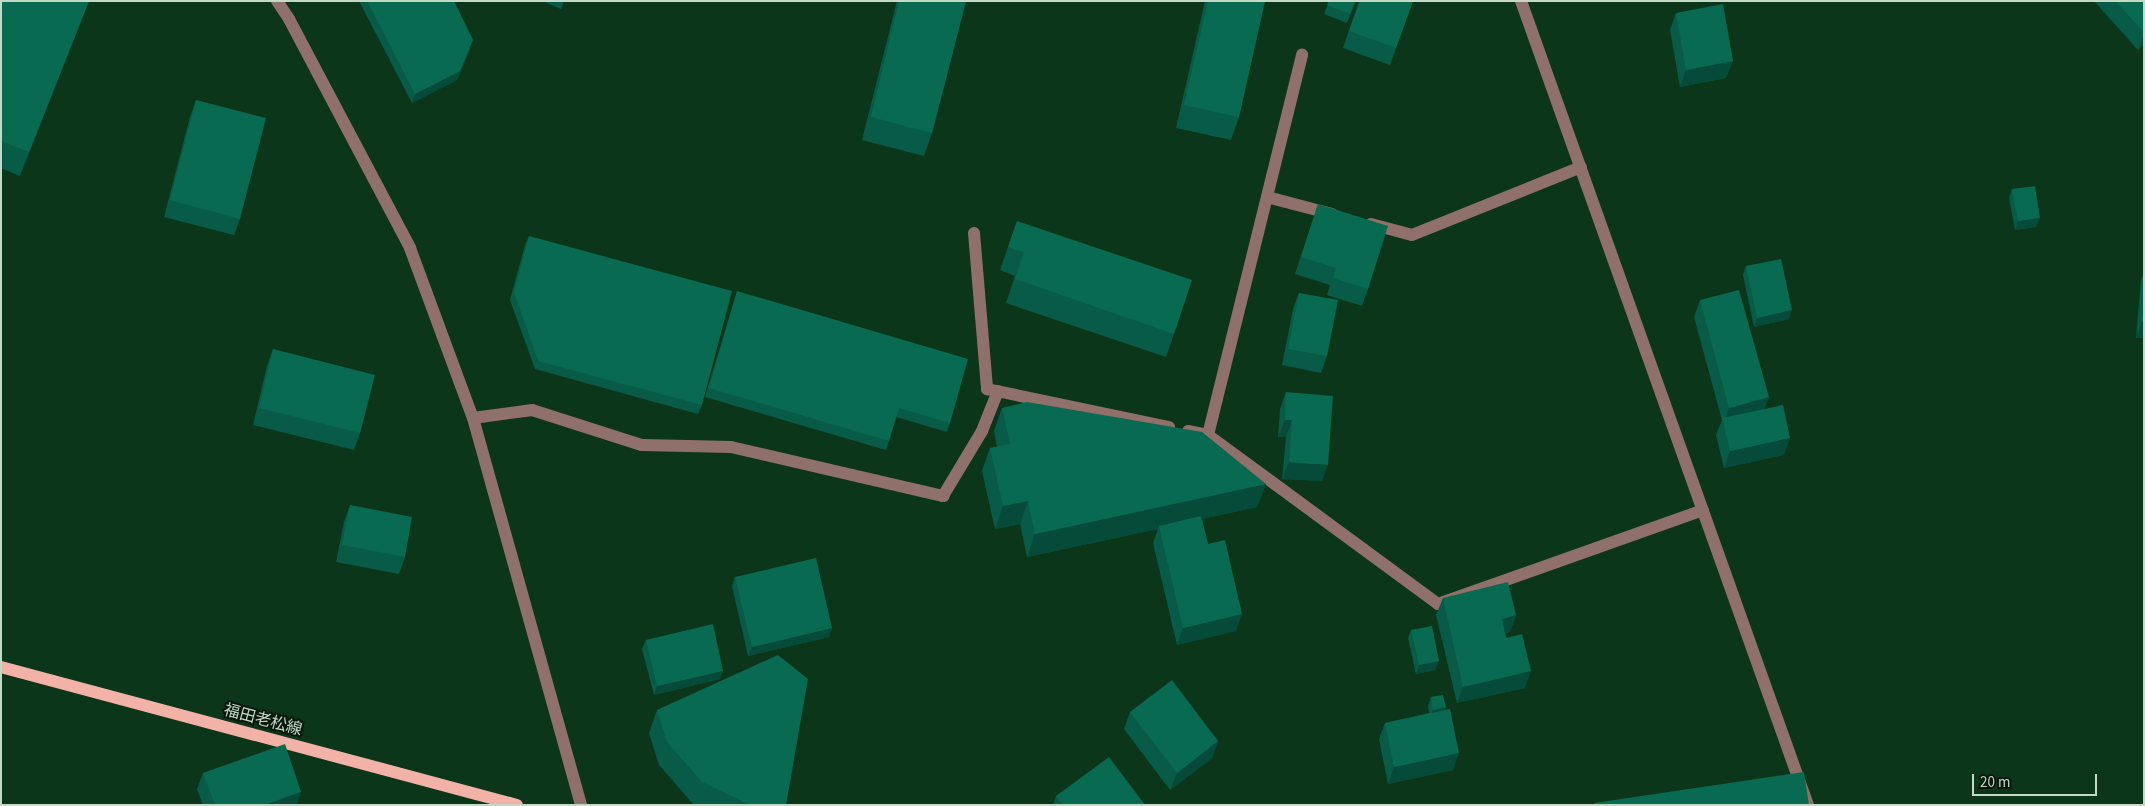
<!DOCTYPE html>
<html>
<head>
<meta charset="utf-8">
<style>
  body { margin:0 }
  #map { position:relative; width:2145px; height:806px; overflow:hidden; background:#0c3619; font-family:"Source Sans 3","Noto Sans JP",sans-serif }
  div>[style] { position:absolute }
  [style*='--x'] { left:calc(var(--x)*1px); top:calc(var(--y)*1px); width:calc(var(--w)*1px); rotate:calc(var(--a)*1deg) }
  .minor>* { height:12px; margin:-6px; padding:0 6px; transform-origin:6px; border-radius:6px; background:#8f706a }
  .major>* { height:12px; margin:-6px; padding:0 6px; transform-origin:6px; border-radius:6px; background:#f2b2a7 }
  .wall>* { inset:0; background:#085b47 }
  .shaded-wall>* { inset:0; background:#064a39 }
  .building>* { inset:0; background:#096a52 }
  span { translate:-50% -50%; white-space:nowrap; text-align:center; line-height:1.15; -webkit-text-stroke:4px #08190c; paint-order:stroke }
  .street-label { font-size:16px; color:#c3d9c6 }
  .frame { position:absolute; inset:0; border:2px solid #c3d9c6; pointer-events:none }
  .scale { position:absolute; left:1972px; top:774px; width:125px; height:22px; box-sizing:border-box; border:2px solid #c3d9c6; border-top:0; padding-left:6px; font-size:15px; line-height:18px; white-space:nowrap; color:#c3d9c6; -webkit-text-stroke:4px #08190c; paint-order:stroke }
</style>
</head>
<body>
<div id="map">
  <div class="minor">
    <i style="--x:277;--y:1;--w:22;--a:56"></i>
    <i style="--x:289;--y:19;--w:259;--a:62.1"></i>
    <i style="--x:410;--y:248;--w:181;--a:69.7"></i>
    <i style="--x:473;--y:418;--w:402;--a:74.4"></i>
    <i style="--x:1521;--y:1;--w:854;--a:70.36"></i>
    <i style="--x:1267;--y:197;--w:67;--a:14.7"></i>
    <i style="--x:1371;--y:224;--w:42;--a:15"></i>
    <i style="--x:1412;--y:235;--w:182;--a:-21.9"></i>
    <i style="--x:974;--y:233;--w:157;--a:85.2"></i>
    <i style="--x:987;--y:389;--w:186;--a:11.8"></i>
    <i style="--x:473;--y:418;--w:60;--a:-7.7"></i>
    <i style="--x:532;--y:410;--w:115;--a:17.7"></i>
    <i style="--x:642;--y:445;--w:89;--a:1.3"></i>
    <i style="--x:731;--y:447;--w:218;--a:13"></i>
    <i style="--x:943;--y:496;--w:76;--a:-59"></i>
    <i style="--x:982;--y:431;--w:43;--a:-68.2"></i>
    <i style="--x:1188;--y:431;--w:20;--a:11"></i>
    <i style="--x:1208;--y:435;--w:285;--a:36.3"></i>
    <i style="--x:1438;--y:604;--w:281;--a:-19.5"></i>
    <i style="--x:1208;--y:435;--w:392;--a:-76.1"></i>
  </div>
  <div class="major">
    <i style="--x:1;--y:667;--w:534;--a:14.97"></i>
  </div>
  <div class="wall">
    <i style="clip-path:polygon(1px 1px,89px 1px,20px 176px,1px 168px)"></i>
    <i style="clip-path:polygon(359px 1px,454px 1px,470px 49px,457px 80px,412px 103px)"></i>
    <i style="clip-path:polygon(542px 1px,564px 1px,561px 9px)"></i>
    <i style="clip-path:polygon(897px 1px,966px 1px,932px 133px,924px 156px,862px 140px)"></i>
    <i style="clip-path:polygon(1205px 1px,1265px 1px,1239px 117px,1231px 140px,1176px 128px)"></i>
    <i style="clip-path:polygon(1329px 1px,1356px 1px,1347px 23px,1324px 14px)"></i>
    <i style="clip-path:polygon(1359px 1px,1413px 1px,1390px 65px,1343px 48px)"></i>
    <i style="clip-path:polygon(2094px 1px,2144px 1px,2144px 44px,2138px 50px)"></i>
    <i style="clip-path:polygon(1676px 13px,1733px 61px,1726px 78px,1680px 87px,1670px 30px)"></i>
    <i style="clip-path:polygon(196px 100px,240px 219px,234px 235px,164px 217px,190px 117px)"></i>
    <i style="clip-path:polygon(2012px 189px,2036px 227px,2015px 230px,2009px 198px)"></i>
    <i style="clip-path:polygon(1318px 204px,1368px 289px,1362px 306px,1327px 295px,1330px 285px,1295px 274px)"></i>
    <i style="clip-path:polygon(1017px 221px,1174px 334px,1166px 357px,1006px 303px,1015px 276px,1000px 270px)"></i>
    <i style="clip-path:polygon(529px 236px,702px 405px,698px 414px,535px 369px,510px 300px,525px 245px)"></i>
    <i style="clip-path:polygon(1746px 266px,1789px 319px,1754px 327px,1743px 275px)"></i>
    <i style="clip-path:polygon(2144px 272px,2144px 338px,2136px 338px,2141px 280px)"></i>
    <i style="clip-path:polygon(737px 291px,950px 423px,947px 432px,896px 417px,886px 450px,705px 397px)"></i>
    <i style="clip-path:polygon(1299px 293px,1327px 356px,1321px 373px,1282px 365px,1293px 309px)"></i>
    <i style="clip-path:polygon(1700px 300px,1769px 397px,1764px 409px,1784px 455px,1724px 468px,1716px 435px,1722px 420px,1694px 317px)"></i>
    <i style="clip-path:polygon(273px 349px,360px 433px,354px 450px,253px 425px,267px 366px)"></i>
    <i style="clip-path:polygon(1286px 392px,1322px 481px,1282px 479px,1286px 437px,1278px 437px,1280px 409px)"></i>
    <i style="clip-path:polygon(1002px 408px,1266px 484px,1257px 507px,1202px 519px,1208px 544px,1236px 631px,1177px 645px,1153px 543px,1158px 529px,1027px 557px,1020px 524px,995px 529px,982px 471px,990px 448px,997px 447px,994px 431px)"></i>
    <i style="clip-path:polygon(350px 505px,405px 557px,399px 574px,336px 562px,344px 522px)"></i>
    <i style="clip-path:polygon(735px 577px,832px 628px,829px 637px,748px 656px,732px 586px)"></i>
    <i style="clip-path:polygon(1443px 598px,1516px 615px,1510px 632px,1505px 633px,1525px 688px,1457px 703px,1436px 615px)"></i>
    <i style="clip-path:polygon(1411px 630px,1439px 661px,1435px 670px,1416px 674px,1408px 638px)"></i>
    <i style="clip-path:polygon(646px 640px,720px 679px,654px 695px,642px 649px)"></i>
    <i style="clip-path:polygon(1431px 697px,1446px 707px,1445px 710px,1453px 770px,1388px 784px,1379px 739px,1385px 723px,1429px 713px,1428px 706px)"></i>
    <i style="clip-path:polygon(657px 710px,786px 805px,694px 805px,659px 765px,649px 733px)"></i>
    <i style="clip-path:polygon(1130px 712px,1218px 741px,1212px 758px,1170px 790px,1124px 729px)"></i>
    <i style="clip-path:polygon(203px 773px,297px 805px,203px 805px,197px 789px)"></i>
    <i style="clip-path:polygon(1056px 796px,1145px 805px,1053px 805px)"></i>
  </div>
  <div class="shaded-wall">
    <i style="clip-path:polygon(89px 1px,20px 176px,29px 152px)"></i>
    <i style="clip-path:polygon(2144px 34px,2144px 44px,2138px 50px)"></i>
    <i style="clip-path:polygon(470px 49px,457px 80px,412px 103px,415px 94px)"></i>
    <i style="clip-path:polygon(1733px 61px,1726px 78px,1680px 87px,1686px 70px)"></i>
    <i style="clip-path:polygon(2040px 218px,2036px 227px,2015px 230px,2018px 221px)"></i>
    <i style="clip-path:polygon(1792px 310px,1789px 319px,1754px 327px,1757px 318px)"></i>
    <i style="clip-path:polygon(2142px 321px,2144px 321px,2144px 338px,2136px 338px)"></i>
    <i style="clip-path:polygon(1769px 397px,1763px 414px,1723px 425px,1729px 408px)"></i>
    <i style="clip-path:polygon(1285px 420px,1292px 420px,1286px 437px,1278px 437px)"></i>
    <i style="clip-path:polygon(1790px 438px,1784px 455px,1724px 468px,1730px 451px)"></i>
    <i style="clip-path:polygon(1289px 462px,1328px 465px,1322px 481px,1282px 479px)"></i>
    <i style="clip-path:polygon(1266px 484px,1257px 507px,1159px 528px,1159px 526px,1158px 529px,1027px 557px,1035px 534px)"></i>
    <i style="clip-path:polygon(1028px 501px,1020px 524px,995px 529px,1003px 506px)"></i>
    <i style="clip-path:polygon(1242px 614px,1236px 631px,1177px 645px,1183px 628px)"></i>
    <i style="clip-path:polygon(1516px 615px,1510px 632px,1496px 636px,1502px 619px)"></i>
    <i style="clip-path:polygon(832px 628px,829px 637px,748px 656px,752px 647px)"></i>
    <i style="clip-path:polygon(1439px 661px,1435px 670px,1416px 674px,1419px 665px)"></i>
    <i style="clip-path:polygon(723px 671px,720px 679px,654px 695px,657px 686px)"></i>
    <i style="clip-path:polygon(1531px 671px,1525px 688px,1457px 703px,1463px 687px)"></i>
    <i style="clip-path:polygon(1446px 707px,1442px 716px,1430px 718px,1433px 710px)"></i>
    <i style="clip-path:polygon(1218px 741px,1212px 758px,1170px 790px,1177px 773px)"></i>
    <i style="clip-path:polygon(1459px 753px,1453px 770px,1388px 784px,1394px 767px)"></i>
    <i style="clip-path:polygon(301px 792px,297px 805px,264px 805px)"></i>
  </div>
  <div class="building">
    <i style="clip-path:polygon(1px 1px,89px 1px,29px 152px,1px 141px)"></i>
    <i style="clip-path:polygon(367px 1px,454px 1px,473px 40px,460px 71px,415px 94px)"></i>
    <i style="clip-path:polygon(899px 1px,966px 1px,932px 133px,871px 117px)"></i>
    <i style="clip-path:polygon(1208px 1px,1265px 1px,1239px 117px,1184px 105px)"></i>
    <i style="clip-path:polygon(1329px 1px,1355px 1px,1350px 14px,1327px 5px)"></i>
    <i style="clip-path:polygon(1360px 1px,1413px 1px,1396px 48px,1349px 31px)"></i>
    <i style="clip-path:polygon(2115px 1px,2144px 1px,2144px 32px)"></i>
    <i style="clip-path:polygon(1723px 4px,1733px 61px,1686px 70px,1676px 13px)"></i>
    <i style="clip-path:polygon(196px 100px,266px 118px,240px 219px,170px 200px)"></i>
    <i style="clip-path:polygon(2035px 186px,2040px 218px,2018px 221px,2012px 189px)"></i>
    <i style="clip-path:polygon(1318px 204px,1388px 226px,1368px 289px,1333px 278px,1336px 268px,1301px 257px)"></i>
    <i style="clip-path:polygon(1017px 221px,1192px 280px,1174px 334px,1015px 279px,1024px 252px,1008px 247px)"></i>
    <i style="clip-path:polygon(529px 236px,732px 291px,702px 405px,538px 361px,514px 292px)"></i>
    <i style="clip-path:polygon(1781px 259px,1792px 310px,1757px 318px,1746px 266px)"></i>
    <i style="clip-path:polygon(1739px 290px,1769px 397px,1729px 408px,1700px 300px)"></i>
    <i style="clip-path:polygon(737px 291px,968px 359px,950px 423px,899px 408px,889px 441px,709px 388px)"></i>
    <i style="clip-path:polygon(1299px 293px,1338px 300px,1327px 356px,1288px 349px)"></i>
    <i style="clip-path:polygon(2144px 305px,2144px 321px,2142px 321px)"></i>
    <i style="clip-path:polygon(273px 349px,375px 375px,360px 433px,259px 408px)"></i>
    <i style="clip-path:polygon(1286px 392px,1333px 396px,1328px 465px,1289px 462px,1292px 420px,1285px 420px)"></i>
    <i style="clip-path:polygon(1027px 402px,1202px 432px,1266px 484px,1035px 534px,1028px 501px,1003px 506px,990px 448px,1010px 444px,1002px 408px)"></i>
    <i style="clip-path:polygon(1783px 405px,1790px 438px,1730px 451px,1722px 418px)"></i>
    <i style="clip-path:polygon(350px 505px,412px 517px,405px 557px,342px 545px)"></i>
    <i style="clip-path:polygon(1201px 516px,1208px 544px,1225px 540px,1242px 614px,1183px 628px,1159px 526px)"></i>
    <i style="clip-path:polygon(816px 558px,832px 628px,752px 647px,735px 577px)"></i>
    <i style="clip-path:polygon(1508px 582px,1516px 615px,1502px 619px,1506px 638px,1522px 634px,1531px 671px,1463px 687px,1443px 598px)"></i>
    <i style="clip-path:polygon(713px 624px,723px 671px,657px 686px,646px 640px)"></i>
    <i style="clip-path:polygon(1432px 626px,1439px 661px,1419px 665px,1411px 630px)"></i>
    <i style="clip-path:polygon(778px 655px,808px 679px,786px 805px,754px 805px,746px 803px,702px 782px,667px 742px,657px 710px)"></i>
    <i style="clip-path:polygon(1172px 680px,1218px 741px,1177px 773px,1130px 712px)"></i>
    <i style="clip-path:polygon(1443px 695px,1446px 707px,1433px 710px,1431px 697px)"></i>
    <i style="clip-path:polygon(1450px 709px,1459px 753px,1394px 767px,1385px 723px)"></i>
    <i style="clip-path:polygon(285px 744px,301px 792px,264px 805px,215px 805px,203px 773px)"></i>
    <i style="clip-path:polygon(1109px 757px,1145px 805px,1063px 805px,1056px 796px)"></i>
    <i style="clip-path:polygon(1804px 772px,1809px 805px,1595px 805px,1594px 803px)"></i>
  </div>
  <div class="street-label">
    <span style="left:263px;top:720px;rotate:15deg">福田老松線</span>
  </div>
  <div class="frame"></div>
  <div class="scale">20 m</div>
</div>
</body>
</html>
